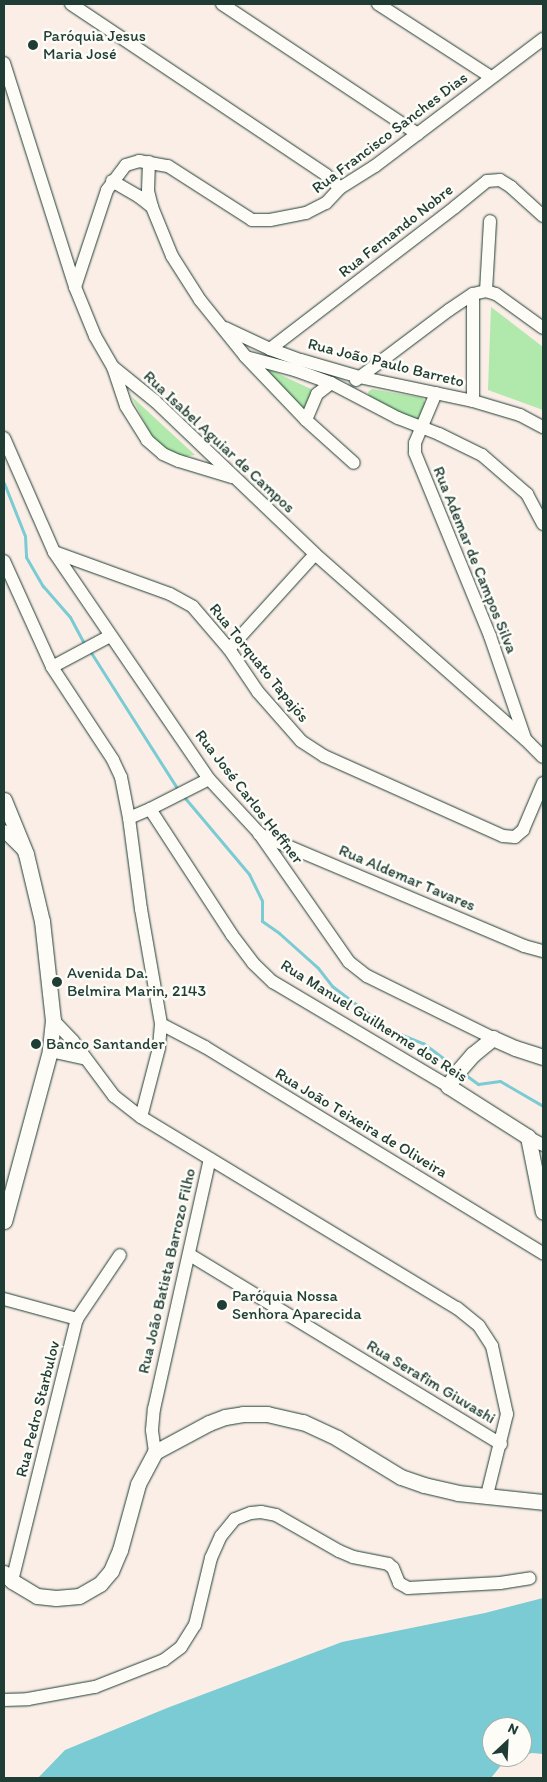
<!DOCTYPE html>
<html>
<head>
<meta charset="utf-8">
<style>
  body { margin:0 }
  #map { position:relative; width:547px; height:1782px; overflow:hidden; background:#faeee7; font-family:Itim,sans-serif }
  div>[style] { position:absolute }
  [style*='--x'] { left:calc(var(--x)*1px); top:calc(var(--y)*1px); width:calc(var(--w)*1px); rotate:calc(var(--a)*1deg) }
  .green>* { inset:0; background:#b1e8ab }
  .water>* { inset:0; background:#7acbd3 }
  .stream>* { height:3px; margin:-1.5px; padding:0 1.5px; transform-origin:1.5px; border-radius:1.5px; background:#7acbd3 }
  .roads { filter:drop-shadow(0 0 1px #1f3d34) drop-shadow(0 0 1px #1f3d34) }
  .minor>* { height:12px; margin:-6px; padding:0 6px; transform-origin:6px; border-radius:6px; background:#fdfcf7 }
  .major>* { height:15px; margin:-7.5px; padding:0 7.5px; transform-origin:7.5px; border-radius:7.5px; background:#fdfcf7 }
  .dots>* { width:14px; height:14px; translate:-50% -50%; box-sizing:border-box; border:2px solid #fdfcf7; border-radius:50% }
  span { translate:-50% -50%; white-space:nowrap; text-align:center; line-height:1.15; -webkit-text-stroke:5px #fdfcf7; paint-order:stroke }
  .poi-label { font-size:16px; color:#1f3d34 }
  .left { translate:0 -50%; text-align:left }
  .street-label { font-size:16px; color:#1f3d34 }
  .frame { position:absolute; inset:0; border:5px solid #1f3d34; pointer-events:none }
  .north { position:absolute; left:482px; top:1717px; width:50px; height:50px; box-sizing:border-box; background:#fdfcf7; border:1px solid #a4b0a9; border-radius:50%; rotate:25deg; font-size:14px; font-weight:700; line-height:20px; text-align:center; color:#1f3d34 }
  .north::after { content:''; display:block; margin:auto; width:18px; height:22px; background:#1f3d34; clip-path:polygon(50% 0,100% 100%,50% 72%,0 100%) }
</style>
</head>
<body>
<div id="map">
  <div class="green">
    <i style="clip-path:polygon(491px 307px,543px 347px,543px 410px,488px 390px)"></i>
    <i style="clip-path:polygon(264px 367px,313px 390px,307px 406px,298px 411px)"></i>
    <i style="clip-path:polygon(372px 389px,423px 398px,426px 405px,417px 423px,369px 397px,368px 392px)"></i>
    <i style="clip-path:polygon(131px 396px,195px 455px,164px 460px)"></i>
  </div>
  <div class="water">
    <i style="clip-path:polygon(543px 1598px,543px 1754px,532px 1753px,522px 1756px,522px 1727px,492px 1727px,492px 1757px,520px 1757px,503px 1763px,491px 1778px,38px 1778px,65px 1750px,167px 1708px,342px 1642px,485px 1613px)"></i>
  </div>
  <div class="stream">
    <i style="--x:4;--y:483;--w:57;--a:68.4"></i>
    <i style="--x:25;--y:536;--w:21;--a:87"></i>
    <i style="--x:26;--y:557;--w:34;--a:60"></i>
    <i style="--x:43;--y:586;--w:41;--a:48.9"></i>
    <i style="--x:70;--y:617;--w:32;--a:62"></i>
    <i style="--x:90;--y:651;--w:166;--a:57.6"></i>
    <i style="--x:185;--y:798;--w:99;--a:49.9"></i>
    <i style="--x:249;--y:874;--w:30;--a:64"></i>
    <i style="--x:262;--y:901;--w:20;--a:90"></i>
    <i style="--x:262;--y:921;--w:21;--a:35"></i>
    <i style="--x:279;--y:933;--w:52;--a:41.9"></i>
    <i style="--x:318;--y:968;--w:23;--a:52"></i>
    <i style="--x:332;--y:986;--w:73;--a:37.2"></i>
    <i style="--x:390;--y:1030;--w:35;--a:22"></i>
    <i style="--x:423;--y:1043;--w:35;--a:37"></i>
    <i style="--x:463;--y:1073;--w:19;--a:36"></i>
    <i style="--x:478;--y:1084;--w:22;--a:-8"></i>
    <i style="--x:500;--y:1081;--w:50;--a:30.2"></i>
  </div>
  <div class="roads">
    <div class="minor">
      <i style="--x:71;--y:4;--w:307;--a:33.8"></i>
      <i style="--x:326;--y:175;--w:19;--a:43"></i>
      <i style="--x:222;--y:4;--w:235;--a:33.6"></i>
      <i style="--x:378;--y:4;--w:135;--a:32.9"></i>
      <i style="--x:4;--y:63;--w:235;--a:72.4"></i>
      <i style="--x:75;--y:287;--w:53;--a:67.8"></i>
      <i style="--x:95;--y:336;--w:36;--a:60"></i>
      <i style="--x:113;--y:367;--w:54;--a:39"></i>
      <i style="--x:155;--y:401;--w:221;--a:43.7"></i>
      <i style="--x:315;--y:554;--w:280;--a:41.4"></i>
      <i style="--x:525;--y:739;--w:25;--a:45"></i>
      <i style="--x:149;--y:162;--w:29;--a:92"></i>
      <i style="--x:148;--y:191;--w:16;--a:76"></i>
      <i style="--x:112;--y:181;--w:30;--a:30"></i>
      <i style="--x:138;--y:196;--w:18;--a:38"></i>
      <i style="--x:152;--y:207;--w:53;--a:67.8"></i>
      <i style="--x:172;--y:256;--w:52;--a:57.5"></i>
      <i style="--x:200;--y:300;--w:72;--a:51.2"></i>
      <i style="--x:245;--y:356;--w:88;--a:46.4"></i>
      <i style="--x:306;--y:420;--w:64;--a:41.9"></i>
      <i style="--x:75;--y:287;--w:102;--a:-71.7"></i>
      <i style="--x:107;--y:190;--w:31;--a:-53"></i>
      <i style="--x:126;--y:165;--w:14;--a:-17"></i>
      <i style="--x:139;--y:161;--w:29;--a:10"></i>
      <i style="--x:168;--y:166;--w:100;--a:32.7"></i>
      <i style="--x:252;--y:220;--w:18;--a:0"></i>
      <i style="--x:270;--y:220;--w:37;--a:-11"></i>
      <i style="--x:306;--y:213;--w:22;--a:-27"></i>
      <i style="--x:326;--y:203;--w:21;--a:-47"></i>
      <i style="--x:340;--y:188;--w:41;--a:-32.2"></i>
      <i style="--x:375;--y:166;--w:211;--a:-37.1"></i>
      <i style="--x:486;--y:291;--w:70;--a:-86.7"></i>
      <i style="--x:225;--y:328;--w:50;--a:25"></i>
      <i style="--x:270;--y:349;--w:33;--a:20"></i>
      <i style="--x:301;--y:360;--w:60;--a:16.3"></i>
      <i style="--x:359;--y:377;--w:116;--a:11.9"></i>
      <i style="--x:473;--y:401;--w:49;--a:16.6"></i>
      <i style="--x:520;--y:415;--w:26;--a:28"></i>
      <i style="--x:270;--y:349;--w:233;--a:-37.5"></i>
      <i style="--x:455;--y:207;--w:41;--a:-39.1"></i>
      <i style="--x:487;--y:181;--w:13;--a:-4"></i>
      <i style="--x:500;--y:180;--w:13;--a:32"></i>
      <i style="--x:511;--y:187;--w:43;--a:42.2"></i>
      <i style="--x:246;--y:357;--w:51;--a:14.9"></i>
      <i style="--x:295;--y:370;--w:38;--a:20"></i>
      <i style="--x:331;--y:383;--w:76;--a:27.6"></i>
      <i style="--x:398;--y:418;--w:44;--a:21.3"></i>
      <i style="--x:439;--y:434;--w:48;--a:26"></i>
      <i style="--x:482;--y:455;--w:60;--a:40.9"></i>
      <i style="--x:527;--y:494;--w:34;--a:62"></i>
      <i style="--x:113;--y:367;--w:41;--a:71.6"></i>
      <i style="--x:126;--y:406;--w:40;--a:58"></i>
      <i style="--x:147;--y:440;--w:21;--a:41"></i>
      <i style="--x:163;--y:454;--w:17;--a:24"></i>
      <i style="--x:179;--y:461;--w:55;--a:16.8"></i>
      <i style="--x:356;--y:380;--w:116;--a:-37"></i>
      <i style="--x:449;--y:310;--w:29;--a:-34"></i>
      <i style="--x:473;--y:294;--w:13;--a:-13"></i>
      <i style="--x:486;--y:291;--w:10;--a:17"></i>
      <i style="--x:496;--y:294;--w:58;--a:35.9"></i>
      <i style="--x:436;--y:393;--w:54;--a:112.8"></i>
      <i style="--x:415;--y:443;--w:10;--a:90"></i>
      <i style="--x:415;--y:453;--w:198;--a:67.7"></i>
      <i style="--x:490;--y:636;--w:108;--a:71.1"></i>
      <i style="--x:473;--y:401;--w:107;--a:-90"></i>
      <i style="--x:306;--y:420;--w:28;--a:-67"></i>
      <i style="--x:317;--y:394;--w:18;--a:-38"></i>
      <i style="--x:4;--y:438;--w:124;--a:66.3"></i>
      <i style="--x:54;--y:552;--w:275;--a:55.7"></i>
      <i style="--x:209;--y:779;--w:74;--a:47.2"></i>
      <i style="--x:259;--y:833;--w:157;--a:55.1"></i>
      <i style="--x:349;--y:962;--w:23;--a:38"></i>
      <i style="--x:367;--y:976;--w:140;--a:26.2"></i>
      <i style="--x:54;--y:552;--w:123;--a:19.9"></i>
      <i style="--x:170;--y:594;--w:26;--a:29"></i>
      <i style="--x:193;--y:607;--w:55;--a:49.4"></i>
      <i style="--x:229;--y:649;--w:52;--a:56"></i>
      <i style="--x:258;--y:692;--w:65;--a:48.7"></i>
      <i style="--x:301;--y:741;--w:27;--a:33"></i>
      <i style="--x:324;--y:756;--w:196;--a:24.1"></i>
      <i style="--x:503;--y:836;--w:12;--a:5"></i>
      <i style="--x:515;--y:837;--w:11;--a:-41"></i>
      <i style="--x:523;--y:830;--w:51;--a:-66.9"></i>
      <i style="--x:4;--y:561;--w:116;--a:65.6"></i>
      <i style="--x:52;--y:667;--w:111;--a:56.7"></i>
      <i style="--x:113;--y:760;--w:19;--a:65"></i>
      <i style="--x:121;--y:777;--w:42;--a:79"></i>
      <i style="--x:129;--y:818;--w:23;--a:-23"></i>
      <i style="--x:150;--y:809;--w:150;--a:56.9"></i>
      <i style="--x:232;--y:935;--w:35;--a:53"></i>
      <i style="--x:253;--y:963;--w:28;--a:44"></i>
      <i style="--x:273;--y:982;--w:204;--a:30.7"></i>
      <i style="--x:229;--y:649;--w:128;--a:-47.8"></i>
      <i style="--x:52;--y:667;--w:66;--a:-28.1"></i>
      <i style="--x:150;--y:809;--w:66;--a:-27"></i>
      <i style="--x:129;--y:818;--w:92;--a:82.5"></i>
      <i style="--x:141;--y:909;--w:117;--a:80.1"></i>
      <i style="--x:161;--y:1024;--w:24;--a:95"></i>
      <i style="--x:159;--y:1048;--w:71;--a:104.6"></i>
      <i style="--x:4;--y:831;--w:27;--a:45"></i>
      <i style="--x:259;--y:834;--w:288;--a:22.9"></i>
      <i style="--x:524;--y:946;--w:20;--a:15"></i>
      <i style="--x:53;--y:1020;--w:29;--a:46"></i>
      <i style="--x:73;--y:1041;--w:69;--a:53.3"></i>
      <i style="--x:114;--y:1096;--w:34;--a:38"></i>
      <i style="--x:141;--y:1117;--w:369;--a:31.2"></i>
      <i style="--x:457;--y:1308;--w:28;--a:39"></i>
      <i style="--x:479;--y:1326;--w:24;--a:57"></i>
      <i style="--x:492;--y:1346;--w:70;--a:77.6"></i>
      <i style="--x:507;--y:1414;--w:83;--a:103.9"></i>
      <i style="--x:161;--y:1024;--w:50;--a:27.6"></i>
      <i style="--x:205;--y:1047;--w:396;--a:31.4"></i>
      <i style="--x:50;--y:1051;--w:35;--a:12"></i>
      <i style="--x:528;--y:1137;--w:17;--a:28"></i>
      <i style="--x:190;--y:1255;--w:364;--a:31.3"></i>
      <i style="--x:4;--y:1299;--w:76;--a:15.3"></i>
      <i style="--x:155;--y:1452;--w:22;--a:-98"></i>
      <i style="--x:152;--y:1430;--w:21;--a:-85"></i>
      <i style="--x:154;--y:1409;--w:256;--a:-77.4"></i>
      <i style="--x:12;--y:1581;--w:270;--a:-76.1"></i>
      <i style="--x:77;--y:1319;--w:77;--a:-56.1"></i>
      <i style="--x:4;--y:1700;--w:24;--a:-2"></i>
      <i style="--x:28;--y:1699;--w:68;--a:-10.2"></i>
      <i style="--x:95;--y:1687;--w:74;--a:-21.4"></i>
      <i style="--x:164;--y:1660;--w:21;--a:-37"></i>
      <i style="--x:181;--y:1647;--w:26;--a:-58"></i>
      <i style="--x:195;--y:1625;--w:69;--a:-76.6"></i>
      <i style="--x:211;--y:1558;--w:24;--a:-66"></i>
      <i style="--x:221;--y:1536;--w:22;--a:-51"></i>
      <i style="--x:235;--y:1519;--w:17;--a:-21"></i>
      <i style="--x:251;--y:1513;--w:10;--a:-6"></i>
      <i style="--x:261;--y:1512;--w:15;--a:11"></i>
      <i style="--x:276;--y:1515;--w:73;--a:29.7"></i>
      <i style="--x:339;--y:1551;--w:15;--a:23"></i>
      <i style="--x:353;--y:1557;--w:36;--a:11"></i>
      <i style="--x:388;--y:1564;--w:6;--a:39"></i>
      <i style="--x:393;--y:1568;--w:16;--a:68"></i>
      <i style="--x:399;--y:1583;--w:10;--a:29"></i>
      <i style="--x:408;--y:1588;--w:92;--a:-3.1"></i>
      <i style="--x:500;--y:1583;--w:30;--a:-9"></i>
    </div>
    <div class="major">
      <i style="--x:4;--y:800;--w:58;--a:67.8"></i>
      <i style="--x:26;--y:854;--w:69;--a:76.6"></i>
      <i style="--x:42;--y:921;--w:100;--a:83.7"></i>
      <i style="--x:53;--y:1020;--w:31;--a:96"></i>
      <i style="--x:50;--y:1051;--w:176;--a:105.1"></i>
      <i style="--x:543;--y:1057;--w:29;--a:-162"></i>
      <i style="--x:515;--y:1048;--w:24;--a:-156"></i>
      <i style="--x:493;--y:1038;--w:26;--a:141"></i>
      <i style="--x:473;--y:1054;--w:23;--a:131"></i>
      <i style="--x:458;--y:1071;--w:18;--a:124"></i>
      <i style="--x:448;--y:1086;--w:95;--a:32.5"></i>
      <i style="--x:528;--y:1137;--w:76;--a:78.7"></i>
      <i style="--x:4;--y:1573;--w:11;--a:45"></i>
      <i style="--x:12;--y:1581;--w:29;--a:31"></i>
      <i style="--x:37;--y:1596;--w:19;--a:6"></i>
      <i style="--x:56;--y:1598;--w:23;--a:-5"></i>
      <i style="--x:79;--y:1596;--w:24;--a:-30"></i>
      <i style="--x:100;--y:1584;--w:17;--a:-50"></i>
      <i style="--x:111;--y:1571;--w:23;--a:-67"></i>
      <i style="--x:120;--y:1550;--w:68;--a:-74.7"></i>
      <i style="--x:138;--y:1484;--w:36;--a:-62"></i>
      <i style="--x:155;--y:1452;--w:61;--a:-28.2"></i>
      <i style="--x:209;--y:1423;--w:17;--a:-21"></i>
      <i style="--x:225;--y:1417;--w:18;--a:-9"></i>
      <i style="--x:243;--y:1414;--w:24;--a:0"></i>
      <i style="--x:267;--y:1414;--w:37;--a:13"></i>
      <i style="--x:303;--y:1422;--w:38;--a:25"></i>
      <i style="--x:337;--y:1438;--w:75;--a:31.4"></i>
      <i style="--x:401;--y:1477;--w:24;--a:19"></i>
      <i style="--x:424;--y:1485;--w:35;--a:13"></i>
      <i style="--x:458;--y:1493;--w:85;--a:6"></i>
    </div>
  </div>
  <div class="dots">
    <i style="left:33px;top:45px;background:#1f3d34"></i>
    <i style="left:57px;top:982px;background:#1f3d34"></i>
    <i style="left:36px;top:1044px;background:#1f3d34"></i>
    <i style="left:222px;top:1305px;background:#1f3d34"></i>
  </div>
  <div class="poi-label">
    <span class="left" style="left:43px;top:45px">Paróquia Jesus<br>Maria José</span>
    <span class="left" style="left:67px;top:982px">Avenida Da.<br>Belmira Marin, 2143</span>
    <span class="left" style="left:46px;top:1044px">Banco Santander</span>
    <span class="left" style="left:232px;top:1305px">Paróquia Nossa<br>Senhora Aparecida</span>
  </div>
  <div class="street-label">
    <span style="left:390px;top:133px;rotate:-37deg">Rua Francisco Sanches Dias</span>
    <span style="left:396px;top:231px;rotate:-38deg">Rua Fernando Nobre</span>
    <span style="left:386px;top:363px;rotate:14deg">Rua João Paulo Barreto</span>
    <span style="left:219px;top:442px;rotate:43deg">Rua Isabel Aguiar de Campos</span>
    <span style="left:475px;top:560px;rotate:68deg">Rua Ademar de Campos Silva</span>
    <span style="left:259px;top:663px;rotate:51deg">Rua Torquato Tapajós</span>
    <span style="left:249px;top:797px;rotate:52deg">Rua José Carlos Heffner</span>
    <span style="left:407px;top:878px;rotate:23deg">Rua Aldemar Tavares</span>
    <span style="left:374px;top:1021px;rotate:32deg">Rua Manuel Guilherme dos Reis</span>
    <span style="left:361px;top:1123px;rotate:31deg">Rua João Teixeira de Oliveira</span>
    <span style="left:167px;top:1271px;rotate:-77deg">Rua João Batista Barrozo Filho</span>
    <span style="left:431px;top:1382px;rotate:31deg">Rua Serafim Giuvashi</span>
    <span style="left:38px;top:1409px;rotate:-76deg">Rua Pedro Starbulov</span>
  </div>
  <div class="frame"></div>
  <div class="north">N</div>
</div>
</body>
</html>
